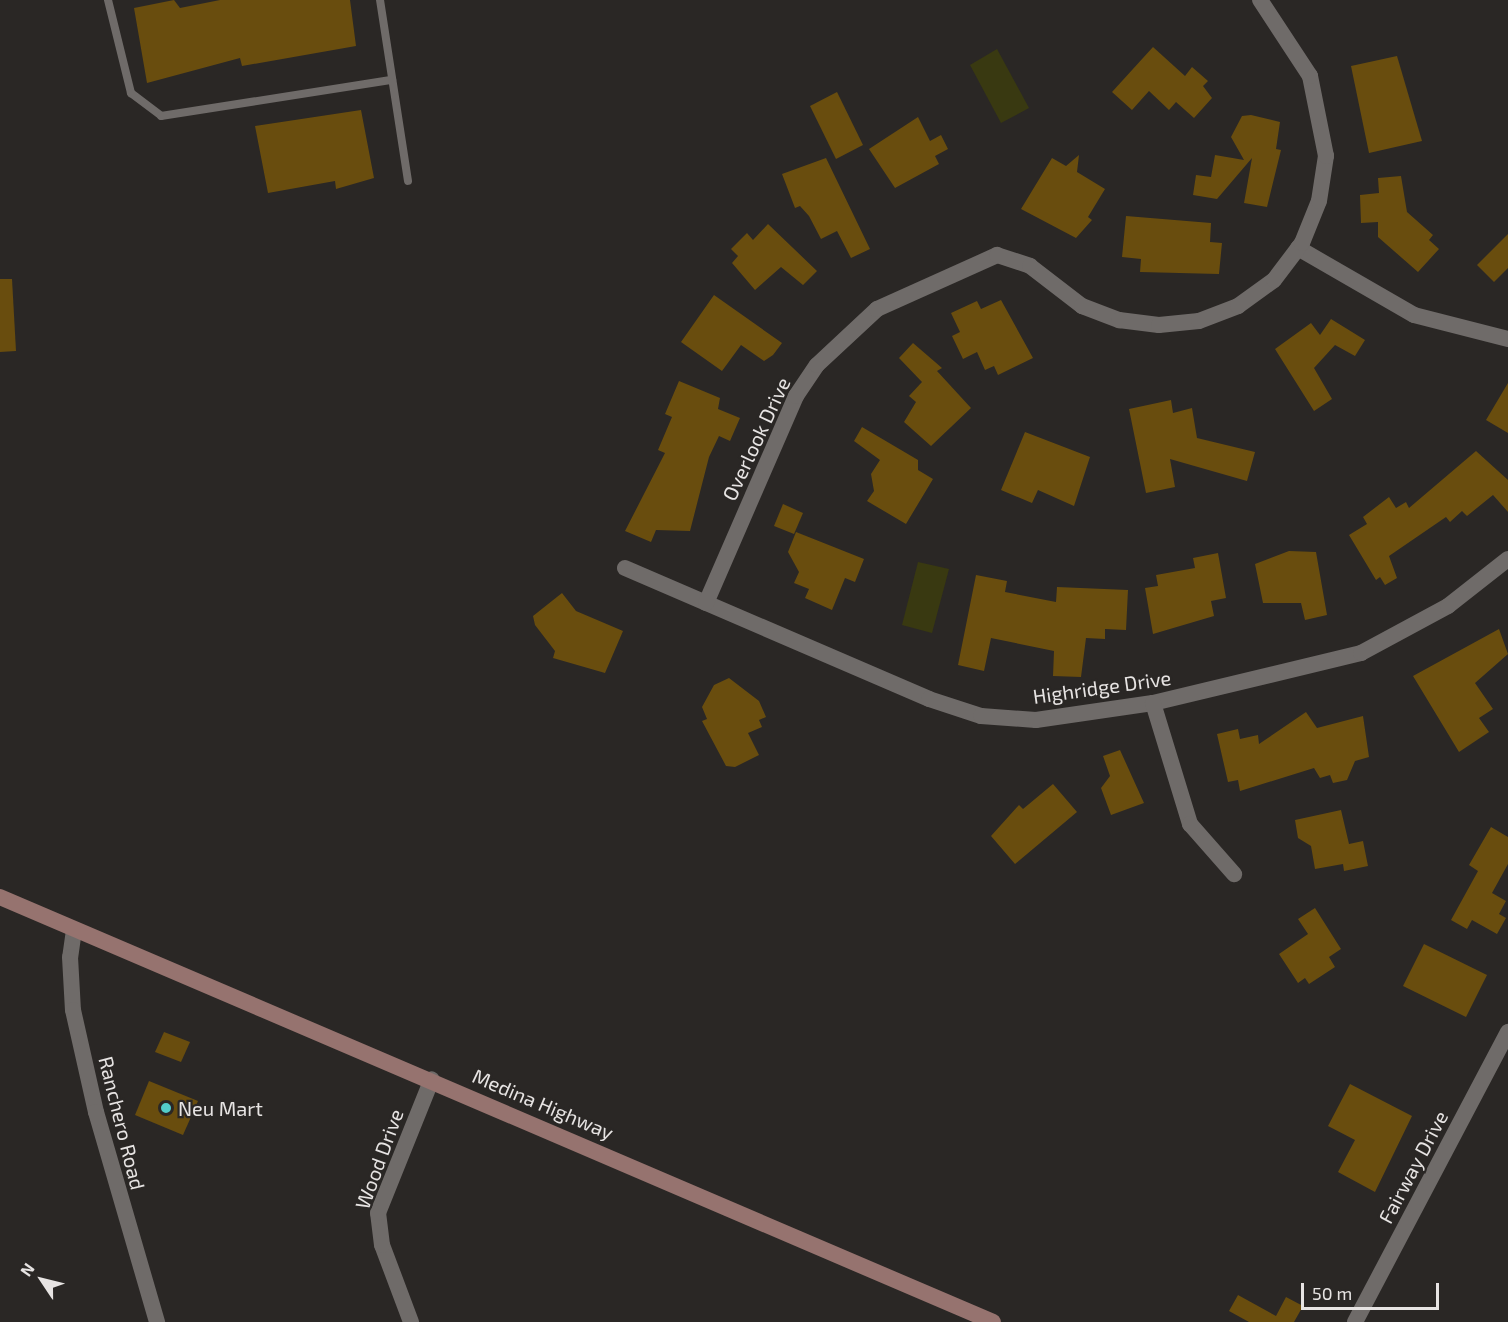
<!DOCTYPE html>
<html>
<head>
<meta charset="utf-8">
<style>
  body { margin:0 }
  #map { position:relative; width:1508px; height:1322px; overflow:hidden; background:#2a2725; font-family:"Exo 2",sans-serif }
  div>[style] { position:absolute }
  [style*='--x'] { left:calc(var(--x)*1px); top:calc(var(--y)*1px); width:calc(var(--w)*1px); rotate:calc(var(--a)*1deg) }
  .green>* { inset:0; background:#393911 }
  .building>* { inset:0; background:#694d0e }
  .service>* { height:8px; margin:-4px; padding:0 4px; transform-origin:4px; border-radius:4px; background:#6f6b69 }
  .minor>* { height:16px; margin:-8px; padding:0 8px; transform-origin:8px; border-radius:8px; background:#6f6b69 }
  .tertiary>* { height:16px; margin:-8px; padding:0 8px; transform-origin:8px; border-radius:8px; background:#6f6b69 }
  .secondary>* { height:16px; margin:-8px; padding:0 8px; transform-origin:8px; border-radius:8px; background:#96736f }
  .dots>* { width:16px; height:16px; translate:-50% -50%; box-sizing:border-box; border:3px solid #2a2725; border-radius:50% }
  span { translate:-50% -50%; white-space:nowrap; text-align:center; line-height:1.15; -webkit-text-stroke:4.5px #2a2725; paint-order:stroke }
  .street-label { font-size:20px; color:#e7e4e3 }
  .poi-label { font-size:20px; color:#e7e4e3 }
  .left { translate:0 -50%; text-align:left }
  .north { position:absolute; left:12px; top:1250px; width:60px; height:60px; -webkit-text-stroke:4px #2a2725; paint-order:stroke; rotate:305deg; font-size:16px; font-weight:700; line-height:24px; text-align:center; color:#e7e4e3 }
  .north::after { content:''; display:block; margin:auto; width:21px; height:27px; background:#e7e4e3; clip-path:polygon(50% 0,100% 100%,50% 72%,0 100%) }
  .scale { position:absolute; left:1301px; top:1283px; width:138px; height:27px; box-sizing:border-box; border:3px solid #e7e4e3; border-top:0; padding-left:8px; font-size:18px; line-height:21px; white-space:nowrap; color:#e7e4e3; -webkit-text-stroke:4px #2a2725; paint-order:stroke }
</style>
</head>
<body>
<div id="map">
  <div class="green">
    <i style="clip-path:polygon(997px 49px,1029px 108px,1001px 123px,970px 65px)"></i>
    <i style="clip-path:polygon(918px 562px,949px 569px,932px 633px,902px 625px)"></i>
  </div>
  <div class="building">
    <i style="clip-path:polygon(174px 0,180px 8px,220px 0,350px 0,356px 46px,242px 66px,240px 58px,147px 83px,134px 8px)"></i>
    <i style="clip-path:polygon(1153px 47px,1185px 76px,1192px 67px,1208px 81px,1203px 86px,1212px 98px,1194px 118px,1176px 102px,1169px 110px,1149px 91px,1132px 110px,1112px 92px)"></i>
    <i style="clip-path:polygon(1397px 56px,1422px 141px,1369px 153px,1351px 66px)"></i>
    <i style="clip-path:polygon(837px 92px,863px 145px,836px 159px,810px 106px)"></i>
    <i style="clip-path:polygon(361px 110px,374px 178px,336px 189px,335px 181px,268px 193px,255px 126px)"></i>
    <i style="clip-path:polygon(1251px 115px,1280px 122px,1276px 149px,1281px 150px,1267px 207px,1244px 203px,1252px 158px,1217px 199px,1193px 195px,1196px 175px,1211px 177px,1215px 155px,1244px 160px,1231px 137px,1242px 116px)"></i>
    <i style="clip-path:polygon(918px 117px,930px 141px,941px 135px,948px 149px,935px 156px,939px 164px,895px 188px,869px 149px)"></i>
    <i style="clip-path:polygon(1079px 155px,1077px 172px,1105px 189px,1088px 217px,1092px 220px,1076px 238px,1021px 209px,1052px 158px,1066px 166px)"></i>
    <i style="clip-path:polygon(826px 158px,870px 249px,851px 258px,837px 231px,821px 239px,809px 216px,800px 206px,795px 208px,782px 174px)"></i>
    <i style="clip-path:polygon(1401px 176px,1407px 212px,1433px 235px,1429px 240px,1439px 249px,1418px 272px,1378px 237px,1378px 222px,1361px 223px,1360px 195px,1379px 193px,1378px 178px)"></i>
    <i style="clip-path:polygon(1126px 216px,1211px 223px,1210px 242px,1222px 243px,1219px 274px,1140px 272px,1141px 259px,1122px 257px)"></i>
    <i style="clip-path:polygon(768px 224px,817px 271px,803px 285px,781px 267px,755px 290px,732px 263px,738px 256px,731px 249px,747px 233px,753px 240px)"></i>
    <i style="clip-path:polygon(1508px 234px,1508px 268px,1494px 282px,1477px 265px)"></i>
    <i style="clip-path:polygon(0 279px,12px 279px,16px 351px,0 352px)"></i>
    <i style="clip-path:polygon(714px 295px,782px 343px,773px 355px,764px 361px,741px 345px,722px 371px,681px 342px)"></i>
    <i style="clip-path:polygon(1001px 300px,1033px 358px,998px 375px,994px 366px,985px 370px,977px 352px,963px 359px,952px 336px,960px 332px,951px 313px,977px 301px,981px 309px)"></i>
    <i style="clip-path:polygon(1331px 319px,1365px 340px,1355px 356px,1335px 345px,1314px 368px,1332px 399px,1314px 411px,1275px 349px,1311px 323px,1320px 335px)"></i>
    <i style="clip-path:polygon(913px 343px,942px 368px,937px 371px,971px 408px,931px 446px,904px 422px,916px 402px,909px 396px,922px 382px,899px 358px)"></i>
    <i style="clip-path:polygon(679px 381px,720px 398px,718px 409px,740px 418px,730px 441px,719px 436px,709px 457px,690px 531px,656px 530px,651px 542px,625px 531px,665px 453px,658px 450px,672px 417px,665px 414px)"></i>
    <i style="clip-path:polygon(1508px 383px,1508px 433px,1486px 420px)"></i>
    <i style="clip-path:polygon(1171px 400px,1173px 413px,1192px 408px,1197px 438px,1255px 452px,1247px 481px,1170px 459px,1175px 487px,1146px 493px,1129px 409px)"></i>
    <i style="clip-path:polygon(862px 427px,918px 460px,918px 470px,933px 479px,906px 524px,867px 501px,874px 491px,871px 474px,880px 460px,854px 441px)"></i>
    <i style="clip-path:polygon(1025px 432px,1090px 457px,1074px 506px,1038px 490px,1032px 503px,1001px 490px)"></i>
    <i style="clip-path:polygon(1476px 451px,1508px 480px,1508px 512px,1493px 495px,1467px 516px,1462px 511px,1450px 522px,1446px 517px,1389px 556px,1397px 578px,1385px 585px,1380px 577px,1376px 580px,1349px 535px,1367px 524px,1363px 517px,1389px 497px,1396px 508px,1406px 502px,1409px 508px)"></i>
    <i style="clip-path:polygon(783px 504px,803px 513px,794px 534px,774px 526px)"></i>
    <i style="clip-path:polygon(796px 532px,864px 559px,855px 582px,845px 578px,832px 610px,805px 598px,809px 589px,794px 583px,799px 572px,788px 552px)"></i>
    <i style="clip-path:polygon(1289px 551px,1316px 552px,1327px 615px,1305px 620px,1301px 603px,1263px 603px,1255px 564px)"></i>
    <i style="clip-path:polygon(1218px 553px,1226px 598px,1211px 601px,1214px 616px,1153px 634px,1145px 588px,1158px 586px,1156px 575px,1195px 568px,1193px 558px)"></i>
    <i style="clip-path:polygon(976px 575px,1007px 581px,1005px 592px,1056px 602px,1057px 587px,1128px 590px,1126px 630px,1105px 629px,1105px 639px,1086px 638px,1081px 677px,1053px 676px,1054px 651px,991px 638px,984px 671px,958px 665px)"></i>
    <i style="clip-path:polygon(562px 593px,576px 611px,623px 631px,605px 673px,553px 658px,555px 651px,535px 625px,533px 616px)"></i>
    <i style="clip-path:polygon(1499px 629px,1508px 654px,1475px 683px,1493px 709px,1479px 718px,1489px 732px,1459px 752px,1413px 676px)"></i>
    <i style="clip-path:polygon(729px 678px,759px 701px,766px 717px,759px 720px,762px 727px,748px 733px,759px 755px,735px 767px,726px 766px,702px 721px,707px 719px,702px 707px,714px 685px)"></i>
    <i style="clip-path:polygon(1306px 712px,1317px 728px,1363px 716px,1369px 757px,1355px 761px,1347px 780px,1333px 783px,1330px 775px,1320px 778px,1314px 768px,1240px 791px,1238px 780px,1228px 782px,1217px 734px,1238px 729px,1240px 739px,1258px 735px,1259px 744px)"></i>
    <i style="clip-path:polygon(1120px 750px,1144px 803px,1111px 815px,1101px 788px,1110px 776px,1103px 756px)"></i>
    <i style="clip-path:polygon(1053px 784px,1077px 812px,1015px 864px,991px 836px,1019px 805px,1023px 809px)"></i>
    <i style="clip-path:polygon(1341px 810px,1349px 844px,1363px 841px,1368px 866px,1344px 871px,1343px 864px,1315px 869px,1311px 846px,1298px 838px,1295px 820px)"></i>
    <i style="clip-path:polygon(1491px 827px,1508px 837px,1508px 864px,1492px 893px,1506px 901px,1499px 914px,1506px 918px,1497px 934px,1472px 920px,1467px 929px,1451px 920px,1478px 871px,1469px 865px)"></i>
    <i style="clip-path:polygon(1315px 908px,1341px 949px,1329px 957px,1335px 967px,1309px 984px,1305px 978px,1298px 983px,1279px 954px,1308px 934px,1298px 919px)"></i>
    <i style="clip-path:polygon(1424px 944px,1487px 975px,1466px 1017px,1403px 986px)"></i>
    <i style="clip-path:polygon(164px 1032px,190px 1042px,181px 1062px,155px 1052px)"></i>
    <i style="clip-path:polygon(149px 1081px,198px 1101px,183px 1135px,135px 1115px)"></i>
    <i style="clip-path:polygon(1350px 1084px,1412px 1116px,1375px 1192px,1338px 1172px,1355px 1140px,1328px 1126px)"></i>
    <i style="clip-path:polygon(1238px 1295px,1276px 1316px,1286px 1297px,1303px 1306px,1294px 1322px,1249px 1322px,1229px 1311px)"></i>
  </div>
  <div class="service">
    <i style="--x:108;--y:0;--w:96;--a:76.1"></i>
    <i style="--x:131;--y:93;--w:38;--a:37"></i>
    <i style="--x:161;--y:116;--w:234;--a:-8.9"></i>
    <i style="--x:380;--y:0;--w:183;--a:81.2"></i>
  </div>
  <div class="minor">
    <i style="--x:1298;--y:248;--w:134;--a:30"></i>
    <i style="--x:1414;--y:315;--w:97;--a:14.3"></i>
    <i style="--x:625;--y:568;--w:331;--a:23.3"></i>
    <i style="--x:929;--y:699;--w:55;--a:18.1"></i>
    <i style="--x:981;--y:716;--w:55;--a:4.2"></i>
    <i style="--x:1036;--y:720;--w:118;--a:-8.3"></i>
    <i style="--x:1153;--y:703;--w:214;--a:-13.5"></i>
    <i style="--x:1361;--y:653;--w:99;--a:-28.4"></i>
    <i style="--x:1448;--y:606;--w:76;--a:-38.1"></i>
    <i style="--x:706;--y:603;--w:226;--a:-66.5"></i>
    <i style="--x:796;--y:396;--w:37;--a:-56"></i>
    <i style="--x:817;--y:365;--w:82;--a:-43"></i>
    <i style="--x:877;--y:309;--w:132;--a:-24.2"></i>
    <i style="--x:997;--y:255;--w:35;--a:18"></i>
    <i style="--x:1030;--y:266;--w:66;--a:37.6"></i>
    <i style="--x:1082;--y:306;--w:40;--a:21"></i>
    <i style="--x:1119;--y:320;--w:40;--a:7.1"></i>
    <i style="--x:1159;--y:325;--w:40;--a:-5.7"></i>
    <i style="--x:1199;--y:321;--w:42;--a:-21"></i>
    <i style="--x:1238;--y:306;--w:44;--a:-35.8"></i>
    <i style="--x:1274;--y:280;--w:46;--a:-52.9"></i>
    <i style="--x:1302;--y:243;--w:45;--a:-68"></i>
    <i style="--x:1319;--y:201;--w:46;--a:-81.2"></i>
    <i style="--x:1326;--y:156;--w:82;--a:-101.3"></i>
    <i style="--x:1310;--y:76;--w:91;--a:-123.3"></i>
    <i style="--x:1153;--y:703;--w:127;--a:73"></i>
    <i style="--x:1190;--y:824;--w:67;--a:48.7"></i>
    <i style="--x:411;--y:1322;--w:82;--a:-110.6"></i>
    <i style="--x:382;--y:1245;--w:32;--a:-97"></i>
    <i style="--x:378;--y:1213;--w:144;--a:-68.1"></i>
    <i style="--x:1355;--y:1322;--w:328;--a:-62.2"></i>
  </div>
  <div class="tertiary">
    <i style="--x:74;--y:930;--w:27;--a:98"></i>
    <i style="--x:70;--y:957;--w:53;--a:86.8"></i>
    <i style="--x:73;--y:1010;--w:105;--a:77.3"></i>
    <i style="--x:96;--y:1112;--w:219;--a:73.8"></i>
  </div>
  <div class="secondary">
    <i style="--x:0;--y:897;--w:1080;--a:23.17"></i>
  </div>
  <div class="dots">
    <i style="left:166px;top:1108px;background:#53cdca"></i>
  </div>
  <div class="street-label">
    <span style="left:756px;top:439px;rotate:-65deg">Overlook Drive</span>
    <span style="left:1102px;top:687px;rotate:-8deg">Highridge Drive</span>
    <span style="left:543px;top:1104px;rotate:23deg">Medina Highway</span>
    <span style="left:122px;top:1123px;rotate:76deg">Ranchero Road</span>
    <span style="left:379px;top:1159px;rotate:-70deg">Wood Drive</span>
    <span style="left:1413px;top:1167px;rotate:-62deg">Fairway Drive</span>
  </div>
  <div class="poi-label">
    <span class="left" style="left:178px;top:1108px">Neu Mart</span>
  </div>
  <div class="north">N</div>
  <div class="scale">50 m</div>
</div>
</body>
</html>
